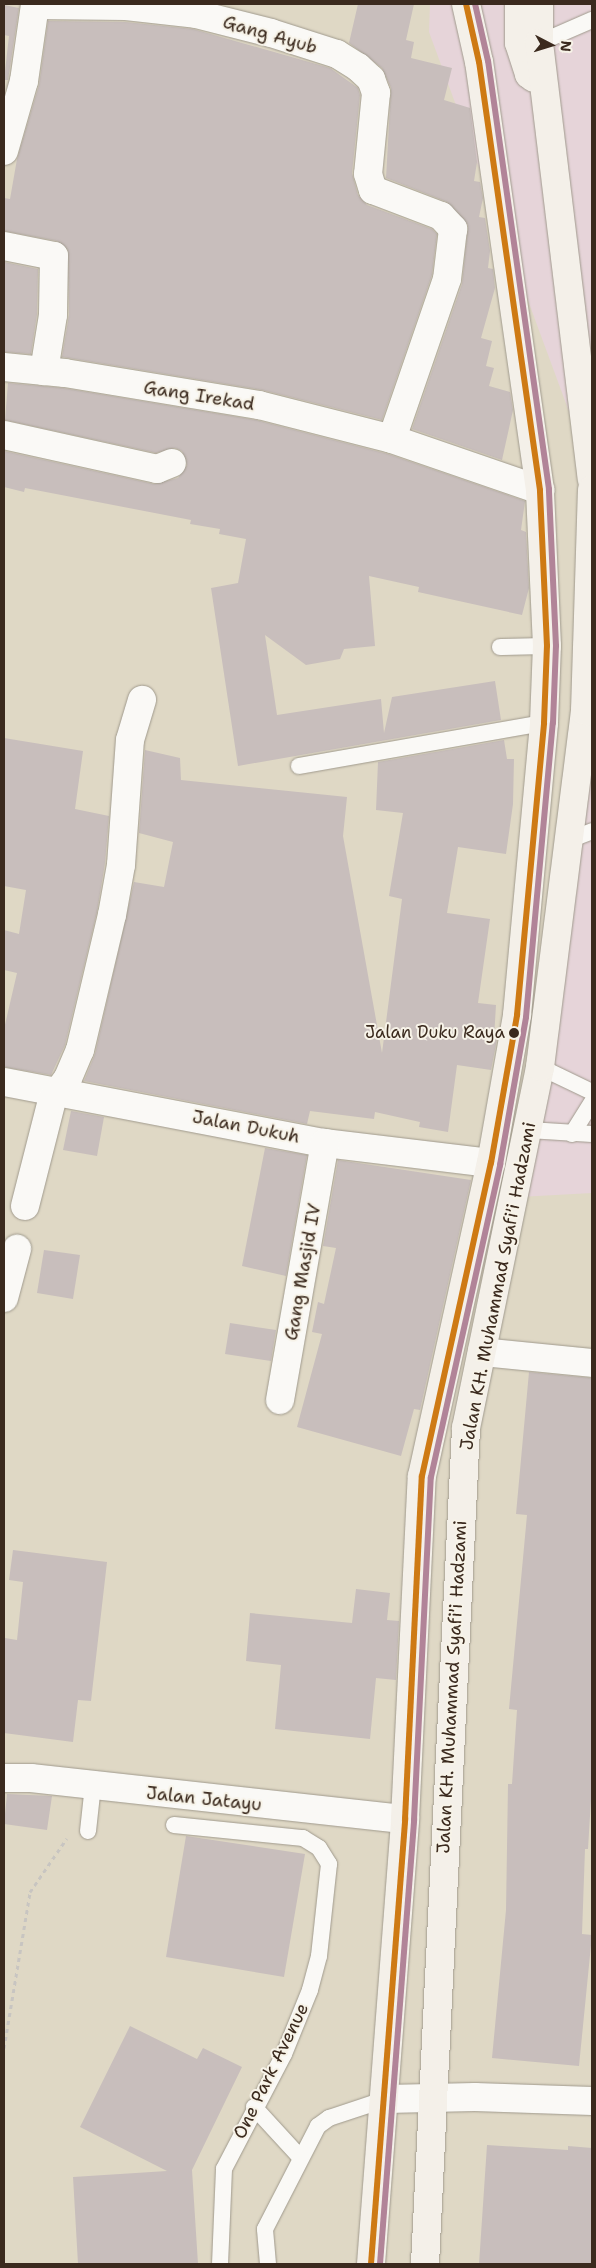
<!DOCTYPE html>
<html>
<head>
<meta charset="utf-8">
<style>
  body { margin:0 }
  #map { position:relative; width:596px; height:2268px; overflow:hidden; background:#dfd8c5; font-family:"Shantell Sans",sans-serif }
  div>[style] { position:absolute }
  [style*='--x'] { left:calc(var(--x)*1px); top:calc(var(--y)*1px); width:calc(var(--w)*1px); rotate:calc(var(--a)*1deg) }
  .built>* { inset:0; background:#e6d4d9 }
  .building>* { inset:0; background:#c8bebc }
  .path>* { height:3px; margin-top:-1.5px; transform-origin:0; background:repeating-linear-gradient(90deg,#c8c5c1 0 4px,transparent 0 8px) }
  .roads { filter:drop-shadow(0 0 1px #a09a8d) drop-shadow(0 0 1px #a09a8d) }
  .lane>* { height:16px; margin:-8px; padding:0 8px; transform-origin:8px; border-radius:8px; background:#faf9f6 }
  .street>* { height:28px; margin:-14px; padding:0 14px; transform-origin:14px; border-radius:14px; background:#faf9f6 }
  .secondary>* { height:28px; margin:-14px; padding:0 14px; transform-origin:14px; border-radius:14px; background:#f4f0e9 }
  .bus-1>* { height:6px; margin:-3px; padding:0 3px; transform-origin:3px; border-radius:3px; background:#ce7a14 }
  .bus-2>* { height:6px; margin:-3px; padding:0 3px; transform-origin:3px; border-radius:3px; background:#b18498 }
  .dots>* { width:14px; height:14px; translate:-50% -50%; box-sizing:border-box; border:2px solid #f7f3e8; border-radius:50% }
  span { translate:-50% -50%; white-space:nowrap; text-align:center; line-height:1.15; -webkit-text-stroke:4px #f7f3e8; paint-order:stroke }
  .bus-label { font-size:17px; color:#3b2a1e }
  .right { translate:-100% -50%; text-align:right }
  .street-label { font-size:18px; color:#3b2a1e }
  .frame { position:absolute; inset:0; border:5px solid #3b2a1e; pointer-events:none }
  .north { position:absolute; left:526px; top:20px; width:50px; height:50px; -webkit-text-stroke:4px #f7f3e8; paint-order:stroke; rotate:95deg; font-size:14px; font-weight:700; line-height:20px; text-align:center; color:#3b2a1e }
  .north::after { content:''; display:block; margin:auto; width:18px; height:22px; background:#3b2a1e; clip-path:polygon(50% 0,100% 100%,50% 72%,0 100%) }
</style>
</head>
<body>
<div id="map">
  <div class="built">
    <i style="clip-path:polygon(430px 4px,592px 4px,592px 474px,429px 32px)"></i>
    <i style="clip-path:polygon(592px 522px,592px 1193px,519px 1197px)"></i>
  </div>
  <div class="building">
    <i style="clip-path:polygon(358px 4px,414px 4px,406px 40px,414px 42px,411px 58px,452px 68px,444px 100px,470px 108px,477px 162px,474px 181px,480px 182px,483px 198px,479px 217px,485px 218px,490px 251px,488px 268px,493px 269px,495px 288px,481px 338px,492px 341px,486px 366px,494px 368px,489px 386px,510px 392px,513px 410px,502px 460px,412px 429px,462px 284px,468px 225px,447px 202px,386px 178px,391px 88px,382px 68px,349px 43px)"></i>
    <i style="clip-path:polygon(4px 5px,19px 8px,8px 80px,4px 80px,9px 36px,4px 35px)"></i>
    <i style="clip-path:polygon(48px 21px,125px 22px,193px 29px,330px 68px,358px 88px,360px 95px,352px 173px,358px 195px,367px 205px,432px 229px,437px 234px,432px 275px,382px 420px,262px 390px,62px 357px,69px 315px,68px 250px,57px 241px,4px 231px,4px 198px,10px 199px,17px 159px,39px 85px)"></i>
    <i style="clip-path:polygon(4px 262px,38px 269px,37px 314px,31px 354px,4px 352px)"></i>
    <i style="clip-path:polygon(8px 383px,63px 388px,256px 420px,388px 454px,525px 501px,521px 530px,526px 532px,529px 588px,522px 615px,418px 592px,419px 587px,369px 576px,375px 646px,344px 649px,340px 659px,306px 665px,265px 635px,277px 715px,381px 699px,384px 733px,392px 697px,495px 681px,501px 720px,238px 766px,211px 588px,238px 583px,246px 539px,219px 534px,220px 529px,190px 524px,191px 520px,25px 488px,24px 492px,4px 487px,4px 451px,154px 484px,178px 478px,187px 465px,182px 451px,175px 448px,156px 453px,5px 420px)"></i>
    <i style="clip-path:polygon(4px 738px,83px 751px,75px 809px,109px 816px,105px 863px,97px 912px,65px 1045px,51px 1075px,4px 1067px,4px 1029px,17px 973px,4px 970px,4px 930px,19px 934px,26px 890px,4px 886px)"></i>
    <i style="clip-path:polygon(504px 740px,507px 759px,514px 759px,513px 804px,506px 854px,458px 847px,447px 913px,490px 919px,478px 1003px,496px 1005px,494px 1038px,497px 1039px,491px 1070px,457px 1065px,448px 1132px,419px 1127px,420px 1122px,375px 1112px,374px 1119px,310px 1111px,307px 1124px,84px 1081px,95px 1054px,134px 882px,164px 887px,173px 842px,139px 833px,145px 750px,180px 758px,181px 780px,347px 797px,343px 836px,382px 1053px,402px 899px,389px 896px,403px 813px,376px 810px,378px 762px)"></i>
    <i style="clip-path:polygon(71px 1111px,104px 1117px,97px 1156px,63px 1150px)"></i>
    <i style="clip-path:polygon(265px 1148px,307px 1155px,286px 1276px,242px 1266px)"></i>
    <i style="clip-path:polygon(338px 1160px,471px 1180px,420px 1410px,414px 1409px,401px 1456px,297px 1427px,322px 1334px,312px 1332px,318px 1302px,324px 1304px,336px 1248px,323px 1246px)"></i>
    <i style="clip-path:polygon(44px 1250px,80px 1255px,73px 1299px,37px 1293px)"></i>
    <i style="clip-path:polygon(230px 1323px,276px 1330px,271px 1361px,225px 1354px)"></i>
    <i style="clip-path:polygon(529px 1372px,592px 1378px,592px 1783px,588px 1849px,585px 1849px,582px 1934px,592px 1935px,579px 2066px,492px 2058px,506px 1910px,508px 1784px,512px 1784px,517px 1710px,509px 1709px,527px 1515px,516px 1514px)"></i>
    <i style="clip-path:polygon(13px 1550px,107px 1562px,91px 1701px,78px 1700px,73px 1742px,4px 1733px,5px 1638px,17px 1640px,23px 1582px,9px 1580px)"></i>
    <i style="clip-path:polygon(356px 1589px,390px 1593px,387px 1620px,399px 1621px,396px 1680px,376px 1678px,370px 1739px,275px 1729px,281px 1665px,246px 1661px,250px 1613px,352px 1623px)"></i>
    <i style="clip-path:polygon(7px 1794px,52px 1796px,47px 1830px,4px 1824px)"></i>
    <i style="clip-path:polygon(186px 1836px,305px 1854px,284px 1977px,166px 1957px)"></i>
    <i style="clip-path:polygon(130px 2026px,197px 2059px,203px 2048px,242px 2067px,192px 2170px,198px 2264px,78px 2264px,73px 2177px,167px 2171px,80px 2127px)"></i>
    <i style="clip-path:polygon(487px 2145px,568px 2150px,568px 2146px,592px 2148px,592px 2264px,479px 2264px)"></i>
  </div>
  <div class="path">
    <i style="--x:4;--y:2048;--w:158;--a:-80.5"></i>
    <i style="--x:30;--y:1892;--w:65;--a:-55.6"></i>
  </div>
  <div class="roads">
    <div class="lane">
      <i style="--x:539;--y:43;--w:58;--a:-23.5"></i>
      <i style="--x:500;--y:647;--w:47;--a:-1.2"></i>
      <i style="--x:299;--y:766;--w:249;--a:-10"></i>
      <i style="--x:569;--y:840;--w:25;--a:-21"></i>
      <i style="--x:540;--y:1067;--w:58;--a:25.7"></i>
      <i style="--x:529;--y:1130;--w:63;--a:3.6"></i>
      <i style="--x:572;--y:1134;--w:38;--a:-58"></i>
      <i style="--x:174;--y:1825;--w:130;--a:5.8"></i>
      <i style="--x:303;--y:1838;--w:19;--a:32"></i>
      <i style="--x:319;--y:1848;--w:19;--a:58"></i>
      <i style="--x:329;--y:1864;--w:93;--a:96.2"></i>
      <i style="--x:319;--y:1956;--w:35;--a:105"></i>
      <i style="--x:310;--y:1990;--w:69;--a:112.1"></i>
      <i style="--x:284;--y:2054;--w:130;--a:117.6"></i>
      <i style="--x:224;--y:2169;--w:95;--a:92.4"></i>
      <i style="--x:88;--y:1831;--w:46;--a:-83.8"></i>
      <i style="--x:254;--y:2107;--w:68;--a:47.4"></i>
      <i style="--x:268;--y:2264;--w:35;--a:-95"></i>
      <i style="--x:265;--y:2229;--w:116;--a:-62.8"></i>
      <i style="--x:318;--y:2126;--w:14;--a:-36"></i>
      <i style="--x:329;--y:2118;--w:60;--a:-18.4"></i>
    </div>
    <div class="street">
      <i style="--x:4;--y:151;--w:73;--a:-74.1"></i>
      <i style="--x:24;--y:81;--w:77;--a:-81.8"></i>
      <i style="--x:35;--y:5;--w:91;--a:0.6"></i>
      <i style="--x:126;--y:6;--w:70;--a:6.5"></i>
      <i style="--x:196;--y:14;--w:77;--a:14.2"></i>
      <i style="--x:271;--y:33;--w:69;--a:17.7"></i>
      <i style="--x:337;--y:54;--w:25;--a:32"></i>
      <i style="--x:358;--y:67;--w:18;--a:43"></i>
      <i style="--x:371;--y:79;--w:15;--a:70"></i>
      <i style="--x:376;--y:93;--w:81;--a:95.6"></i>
      <i style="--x:368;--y:174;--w:17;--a:73"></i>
      <i style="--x:373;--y:190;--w:73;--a:20.9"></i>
      <i style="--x:441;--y:216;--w:18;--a:47"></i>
      <i style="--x:453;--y:229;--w:50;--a:96.8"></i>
      <i style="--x:447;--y:279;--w:169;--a:109"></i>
      <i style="--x:392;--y:439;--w:157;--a:19"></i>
      <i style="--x:4;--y:246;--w:51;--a:11.3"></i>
      <i style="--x:54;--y:256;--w:59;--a:91"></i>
      <i style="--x:53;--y:315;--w:57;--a:99.1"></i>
      <i style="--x:4;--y:367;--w:61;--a:5.6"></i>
      <i style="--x:65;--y:373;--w:197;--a:9.4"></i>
      <i style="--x:259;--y:405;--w:137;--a:14.3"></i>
      <i style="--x:4;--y:435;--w:157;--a:12.5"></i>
      <i style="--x:157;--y:469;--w:16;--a:-22"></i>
      <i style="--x:4;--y:1082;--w:327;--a:10.8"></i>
      <i style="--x:325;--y:1143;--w:167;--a:6.9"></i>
      <i style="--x:25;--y:1206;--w:109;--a:-75.7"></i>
      <i style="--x:52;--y:1100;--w:27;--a:-54"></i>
      <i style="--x:68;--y:1078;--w:30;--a:-67"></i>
      <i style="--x:80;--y:1050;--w:139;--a:-76.7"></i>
      <i style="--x:112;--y:915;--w:51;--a:-79.8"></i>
      <i style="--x:121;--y:865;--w:125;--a:-85.9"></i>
      <i style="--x:130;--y:740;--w:42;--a:-73.3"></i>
      <i style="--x:4;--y:1298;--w:51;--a:-75.1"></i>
      <i style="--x:482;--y:1352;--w:111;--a:5.7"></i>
      <i style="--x:280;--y:1400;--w:261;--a:-80.1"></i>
      <i style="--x:4;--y:1778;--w:27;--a:0"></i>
      <i style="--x:31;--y:1778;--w:376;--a:6.3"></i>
      <i style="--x:386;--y:2099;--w:89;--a:-1.3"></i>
      <i style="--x:475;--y:2097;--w:117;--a:2"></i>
    </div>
    <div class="secondary">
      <i style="--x:519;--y:4;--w:39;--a:90"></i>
      <i style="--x:519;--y:43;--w:33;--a:72"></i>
      <i style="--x:529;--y:74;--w:6;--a:39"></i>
      <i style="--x:539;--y:4;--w:39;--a:90"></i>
      <i style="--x:539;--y:43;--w:439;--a:83.1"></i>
      <i style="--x:371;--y:2264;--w:446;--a:-85.6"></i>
      <i style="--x:405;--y:1819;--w:343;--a:-87.2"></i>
      <i style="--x:422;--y:1476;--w:321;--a:-77.6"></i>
      <i style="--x:491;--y:1163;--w:150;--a:-80"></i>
      <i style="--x:517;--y:1015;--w:293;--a:-84.7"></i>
      <i style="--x:544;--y:723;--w:77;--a:-87.8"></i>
      <i style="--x:547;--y:646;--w:156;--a:-92.6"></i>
      <i style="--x:540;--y:490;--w:432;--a:-98.1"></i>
      <i style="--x:479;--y:62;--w:59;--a:-102.6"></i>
      <i style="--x:425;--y:2264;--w:837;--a:-87.19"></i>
      <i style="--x:466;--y:1428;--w:369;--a:-78.4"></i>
      <i style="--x:540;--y:1067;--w:359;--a:-82.8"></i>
      <i style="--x:585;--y:711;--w:221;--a:-88.2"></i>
    </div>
  </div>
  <div class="bus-1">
    <i style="--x:371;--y:2264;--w:446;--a:-85.6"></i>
    <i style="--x:405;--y:1819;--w:343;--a:-87.2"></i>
    <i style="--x:422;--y:1476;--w:321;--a:-77.6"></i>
    <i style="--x:491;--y:1163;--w:150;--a:-80"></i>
    <i style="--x:517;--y:1015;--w:293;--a:-84.7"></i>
    <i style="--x:544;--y:723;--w:77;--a:-87.8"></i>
    <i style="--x:547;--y:646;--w:156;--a:-92.6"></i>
    <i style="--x:540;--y:490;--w:432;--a:-98.1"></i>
    <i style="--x:479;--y:62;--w:59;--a:-102.6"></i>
  </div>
  <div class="bus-2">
    <i style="--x:380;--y:2264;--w:445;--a:-85.6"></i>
    <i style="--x:414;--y:1820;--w:343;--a:-87.2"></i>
    <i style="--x:431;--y:1477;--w:320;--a:-77.5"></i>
    <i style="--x:500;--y:1165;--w:150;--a:-80"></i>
    <i style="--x:526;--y:1017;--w:295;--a:-84.8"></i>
    <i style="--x:553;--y:723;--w:77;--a:-87.8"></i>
    <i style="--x:556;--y:646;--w:157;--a:-92.6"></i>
    <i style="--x:549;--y:489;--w:432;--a:-98.1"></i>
    <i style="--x:488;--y:61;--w:58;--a:-102.8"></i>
  </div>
  <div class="dots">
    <i style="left:514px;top:1033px;background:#3b2a1e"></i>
  </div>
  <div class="bus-label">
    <span class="right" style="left:505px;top:1033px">Jalan Duku Raya</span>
  </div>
  <div class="street-label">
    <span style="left:270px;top:35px;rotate:16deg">Gang Ayub</span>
    <span style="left:199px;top:396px;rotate:9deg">Gang Irekad</span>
    <span style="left:246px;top:1127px;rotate:11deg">Jalan Dukuh</span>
    <span style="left:303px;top:1272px;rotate:-80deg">Gang Masjid IV</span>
    <span style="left:498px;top:1286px;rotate:-79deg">Jalan KH. Muhammad Syafi'i Hadzami</span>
    <span style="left:452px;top:1687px;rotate:-87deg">Jalan KH. Muhammad Syafi'i Hadzami</span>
    <span style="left:204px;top:1799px;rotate:6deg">Jalan Jatayu</span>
    <span style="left:271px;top:2071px;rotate:-64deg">One Park Avenue</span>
  </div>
  <div class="frame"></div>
  <div class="north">N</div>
</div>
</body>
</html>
